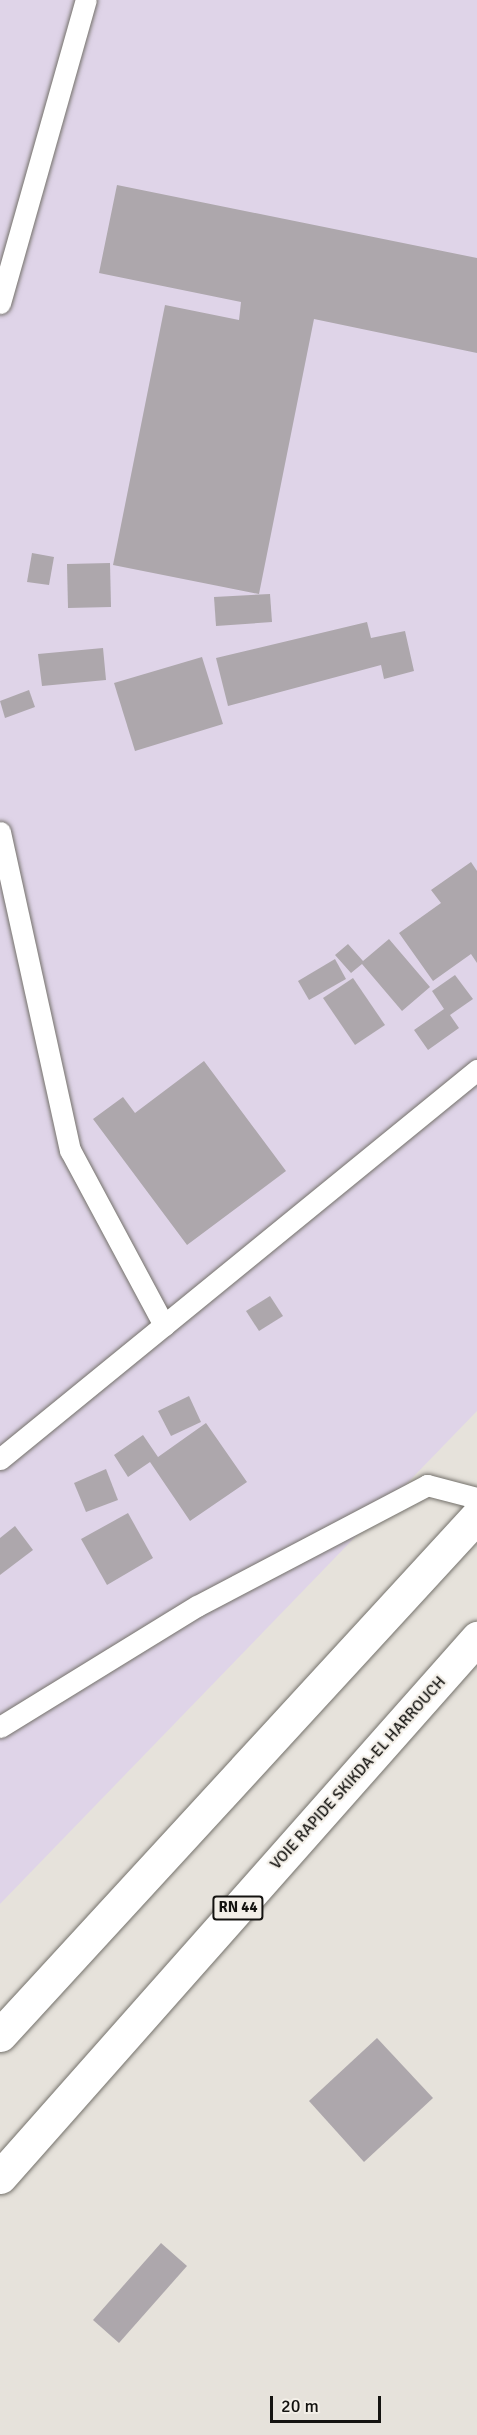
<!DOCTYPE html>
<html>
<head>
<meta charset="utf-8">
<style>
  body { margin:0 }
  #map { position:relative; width:477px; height:2435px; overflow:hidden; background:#e6e2db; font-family:Signika,sans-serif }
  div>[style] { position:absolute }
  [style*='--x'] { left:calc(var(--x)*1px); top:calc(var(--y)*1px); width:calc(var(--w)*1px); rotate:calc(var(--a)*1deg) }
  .industrial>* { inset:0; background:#dfd4e8 }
  .building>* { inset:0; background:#ada7ac }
  .roads { filter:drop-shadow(0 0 2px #74716b) drop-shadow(0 0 2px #74716b) }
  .lane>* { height:21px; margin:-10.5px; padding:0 10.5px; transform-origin:10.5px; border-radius:10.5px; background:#fff }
  .highway>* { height:33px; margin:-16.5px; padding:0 16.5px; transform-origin:16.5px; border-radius:16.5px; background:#fff }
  span { translate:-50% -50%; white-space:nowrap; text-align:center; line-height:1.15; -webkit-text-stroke:4.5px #f3efe8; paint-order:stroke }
  .shield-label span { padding:2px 4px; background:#f3efe8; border:2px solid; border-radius:4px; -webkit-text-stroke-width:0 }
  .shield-label { font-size:15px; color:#141310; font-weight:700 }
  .street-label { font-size:16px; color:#141310 }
  .scale { position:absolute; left:270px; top:2396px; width:111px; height:27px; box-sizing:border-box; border:3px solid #141310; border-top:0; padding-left:8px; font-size:18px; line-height:21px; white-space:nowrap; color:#141310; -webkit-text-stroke:4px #f3efe8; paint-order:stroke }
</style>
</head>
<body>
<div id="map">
  <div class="industrial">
    <i style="clip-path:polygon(0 0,477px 0,477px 1411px,0 1904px)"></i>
  </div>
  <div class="building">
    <i style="clip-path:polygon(117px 185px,477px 258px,477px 353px,314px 319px,259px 594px,113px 565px,165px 305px,239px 320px,241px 302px,99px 273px)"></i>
    <i style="clip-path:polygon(32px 553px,54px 557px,49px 585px,27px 582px)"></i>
    <i style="clip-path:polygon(110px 563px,111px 607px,68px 608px,67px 564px)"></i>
    <i style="clip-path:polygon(270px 594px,272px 622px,216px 626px,214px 597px)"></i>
    <i style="clip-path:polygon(367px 622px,371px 638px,405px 631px,414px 671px,384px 679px,381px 665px,228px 706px,216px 658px)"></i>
    <i style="clip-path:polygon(103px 648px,106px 680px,42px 686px,38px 654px)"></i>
    <i style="clip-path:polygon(202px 657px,223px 724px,135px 751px,114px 683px)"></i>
    <i style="clip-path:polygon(29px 690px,35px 707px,5px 718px,0 701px)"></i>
    <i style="clip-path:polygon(471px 862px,477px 871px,477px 963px,471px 954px,433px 981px,399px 933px,441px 903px,431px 890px)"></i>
    <i style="clip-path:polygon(389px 939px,430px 987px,402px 1011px,362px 964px,351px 973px,335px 955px,348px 944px,363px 961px)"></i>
    <i style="clip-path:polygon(335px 959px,346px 979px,309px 1000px,298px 981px)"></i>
    <i style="clip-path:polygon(455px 975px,473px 999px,450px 1015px,459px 1028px,428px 1050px,414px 1030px,444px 1009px,432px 991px)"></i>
    <i style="clip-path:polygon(353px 978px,385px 1025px,355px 1045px,323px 998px)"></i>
    <i style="clip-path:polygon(204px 1061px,286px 1171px,187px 1245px,93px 1119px,123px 1097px,135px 1113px)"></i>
    <i style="clip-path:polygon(270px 1296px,283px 1316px,259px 1331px,246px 1311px)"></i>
    <i style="clip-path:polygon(189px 1396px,201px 1422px,171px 1436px,158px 1411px)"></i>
    <i style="clip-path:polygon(206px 1423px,247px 1482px,190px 1521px,150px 1462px,128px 1477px,114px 1455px,143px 1435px,158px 1457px)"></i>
    <i style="clip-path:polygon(106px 1469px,118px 1500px,86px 1512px,74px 1483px)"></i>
    <i style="clip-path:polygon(128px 1513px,153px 1558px,107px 1585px,81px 1539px)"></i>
    <i style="clip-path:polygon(15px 1526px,33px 1550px,0 1575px,0 1538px)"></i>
    <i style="clip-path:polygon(377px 2038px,433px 2098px,364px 2162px,309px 2101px)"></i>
    <i style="clip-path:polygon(161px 2243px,187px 2266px,119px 2343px,93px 2320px)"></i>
  </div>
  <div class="roads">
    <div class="lane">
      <i style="--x:0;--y:303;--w:315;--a:-74.2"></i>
      <i style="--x:0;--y:832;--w:326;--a:77.6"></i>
      <i style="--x:70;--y:1150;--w:199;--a:61.8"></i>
      <i style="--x:0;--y:1459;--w:616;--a:-39.2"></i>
      <i style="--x:0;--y:1727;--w:231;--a:-31.6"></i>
      <i style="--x:197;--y:1606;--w:260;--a:-27.7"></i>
      <i style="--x:427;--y:1485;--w:52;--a:14.6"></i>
    </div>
    <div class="highway">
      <i style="--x:0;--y:2035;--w:705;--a:-47.41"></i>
      <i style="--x:0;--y:2177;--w:720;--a:-48.49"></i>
    </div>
  </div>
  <div class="shield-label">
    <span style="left:238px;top:1908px">RN 44</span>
  </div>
  <div class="street-label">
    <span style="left:358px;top:1773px;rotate:-48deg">VOIE RAPIDE SKIKDA-EL HARROUCH</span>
  </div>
  <div class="scale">20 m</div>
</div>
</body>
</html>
